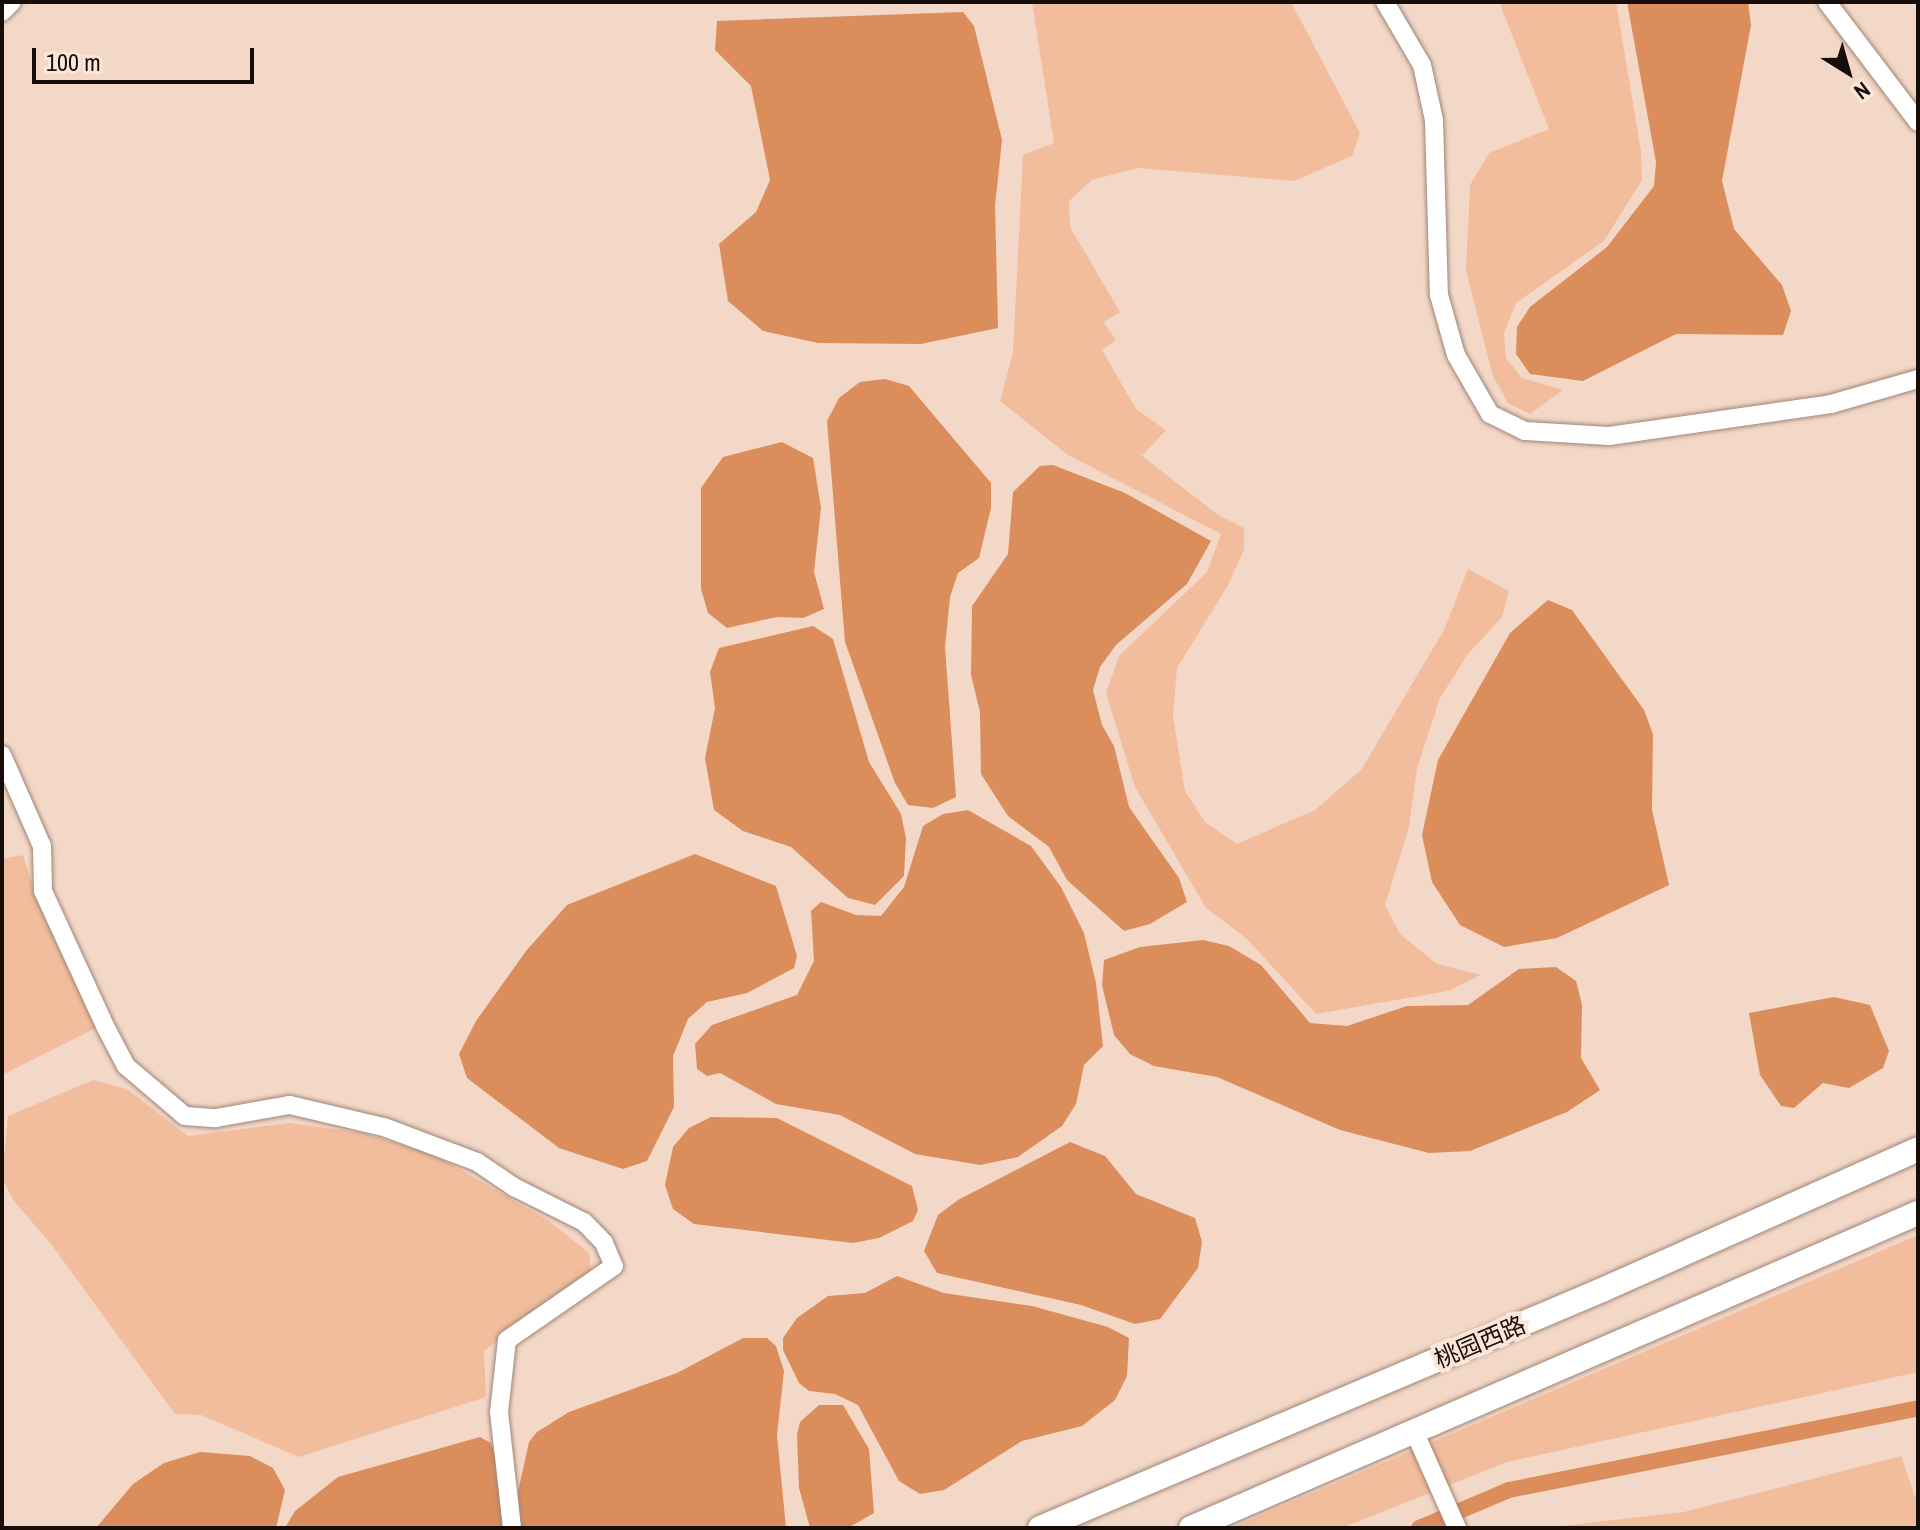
<!DOCTYPE html>
<html>
<head>
<meta charset="utf-8">
<style>
  body { margin:0 }
  #map { position:relative; width:1920px; height:1530px; overflow:hidden; background:#f3d8c8; font-family:"Archivo Narrow","Noto Sans SC",sans-serif }
  div>[style] { position:absolute }
  [style*='--x'] { left:calc(var(--x)*1px); top:calc(var(--y)*1px); width:calc(var(--w)*1px); rotate:calc(var(--a)*1deg) }
  .green>* { inset:0; background:#f2bd9d }
  .water>* { inset:0; background:#db8d5c }
  .canal>* { height:16px; margin:-8px; padding:0 8px; transform-origin:8px; border-radius:8px; background:#db8d5c }
  .roads { filter:drop-shadow(0 0 2px #9e8576) drop-shadow(0 0 2px #9e8576) }
  .minor>* { height:18px; margin:-9px; padding:0 9px; transform-origin:9px; border-radius:9px; background:#fff }
  .major>* { height:24px; margin:-12px; padding:0 12px; transform-origin:12px; border-radius:12px; background:#fff }
  span { translate:-50% -50%; white-space:nowrap; text-align:center; line-height:1.15; -webkit-text-stroke:8px #fce6d9; paint-order:stroke }
  .street-label { font-size:24px; color:#170e09 }
  .frame { position:absolute; inset:0; border:4px solid #170e09; pointer-events:none }
  .north { position:absolute; left:1808px; top:32px; width:80px; height:80px; -webkit-text-stroke:6px #fce6d9; paint-order:stroke; rotate:143deg; font-size:22px; font-weight:700; line-height:32px; text-align:center; color:#170e09 }
  .north::after { content:''; display:block; margin:auto; width:28px; height:36px; background:#170e09; clip-path:polygon(50% 0,100% 100%,50% 72%,0 100%) }
  .scale { position:absolute; left:32px; top:48px; width:222px; height:36px; box-sizing:border-box; border:4px solid #170e09; border-top:0; padding-left:10px; font-size:24px; line-height:28px; white-space:nowrap; color:#170e09; -webkit-text-stroke:6px #fce6d9; paint-order:stroke }
</style>
</head>
<body>
<div id="map">
  <div class="green">
    <i style="clip-path:polygon(1032px 2px,1291px 2px,1360px 133px,1352px 156px,1294px 181px,1138px 168px,1092px 180px,1069px 201px,1070px 227px,1120px 312px,1104px 322px,1116px 340px,1102px 350px,1136px 409px,1166px 430px,1142px 456px,1217px 514px,1244px 528px,1244px 550px,1227px 587px,1177px 668px,1173px 716px,1185px 791px,1205px 822px,1237px 844px,1315px 810px,1361px 770px,1444px 630px,1468px 569px,1509px 591px,1502px 617px,1468px 654px,1440px 698px,1417px 768px,1409px 827px,1385px 905px,1400px 934px,1437px 964px,1481px 975px,1448px 991px,1316px 1014px,1246px 938px,1206px 908px,1135px 787px,1106px 693px,1119px 656px,1207px 572px,1221px 534px,1068px 455px,1000px 401px,1013px 353px,1023px 155px,1054px 143px)"></i>
    <i style="clip-path:polygon(1499px 2px,1616px 2px,1641px 151px,1642px 180px,1604px 241px,1516px 303px,1504px 333px,1506px 358px,1522px 378px,1563px 390px,1530px 414px,1508px 403px,1493px 376px,1466px 271px,1470px 185px,1489px 153px,1549px 129px)"></i>
    <i style="clip-path:polygon(23px 855px,38px 903px,96px 1028px,2px 1075px,2px 859px)"></i>
    <i style="clip-path:polygon(93px 1080px,127px 1089px,188px 1136px,289px 1123px,362px 1133px,435px 1155px,549px 1221px,589px 1253px,591px 1272px,484px 1351px,486px 1397px,299px 1457px,201px 1415px,175px 1414px,51px 1244px,14px 1201px,2px 1178px,8px 1116px)"></i>
    <i style="clip-path:polygon(1918px 1235px,1918px 1372px,1507px 1462px,1342px 1528px,1231px 1528px)"></i>
    <i style="clip-path:polygon(1901px 1456px,1918px 1505px,1918px 1528px,1543px 1528px,1684px 1512px)"></i>
  </div>
  <div class="water">
    <i style="clip-path:polygon(1627px 2px,1748px 2px,1751px 25px,1722px 181px,1734px 229px,1782px 285px,1791px 311px,1783px 335px,1676px 334px,1583px 381px,1530px 374px,1516px 354px,1517px 327px,1530px 307px,1607px 247px,1654px 186px,1656px 162px)"></i>
    <i style="clip-path:polygon(963px 12px,974px 26px,1002px 140px,995px 206px,998px 328px,921px 344px,818px 343px,763px 331px,728px 301px,719px 244px,756px 212px,770px 180px,751px 86px,715px 50px,717px 21px)"></i>
    <i style="clip-path:polygon(885px 379px,909px 386px,991px 483px,991px 508px,979px 558px,958px 573px,950px 597px,945px 647px,956px 797px,933px 808px,908px 805px,895px 783px,845px 642px,827px 421px,839px 398px,860px 382px)"></i>
    <i style="clip-path:polygon(782px 442px,813px 458px,821px 508px,814px 572px,824px 609px,803px 618px,777px 617px,727px 628px,708px 613px,701px 589px,701px 488px,723px 457px)"></i>
    <i style="clip-path:polygon(1053px 465px,1125px 493px,1211px 541px,1187px 584px,1116px 645px,1100px 667px,1093px 690px,1102px 725px,1114px 746px,1129px 807px,1179px 878px,1187px 902px,1150px 924px,1124px 931px,1067px 880px,1049px 847px,1008px 816px,981px 774px,980px 712px,971px 675px,972px 606px,1008px 554px,1013px 492px,1040px 466px)"></i>
    <i style="clip-path:polygon(1548px 600px,1572px 610px,1644px 710px,1653px 734px,1652px 810px,1669px 885px,1557px 938px,1504px 947px,1460px 925px,1432px 882px,1422px 835px,1438px 760px,1510px 633px)"></i>
    <i style="clip-path:polygon(813px 626px,833px 639px,869px 762px,901px 814px,906px 838px,904px 876px,875px 905px,848px 898px,791px 847px,743px 831px,714px 810px,705px 758px,715px 708px,710px 672px,719px 648px)"></i>
    <i style="clip-path:polygon(968px 810px,1031px 846px,1061px 887px,1084px 933px,1096px 983px,1103px 1046px,1084px 1065px,1076px 1104px,1062px 1126px,1018px 1157px,980px 1165px,915px 1154px,840px 1115px,776px 1104px,720px 1073px,707px 1076px,697px 1069px,695px 1044px,712px 1025px,797px 995px,814px 961px,811px 911px,821px 902px,856px 915px,881px 916px,904px 887px,923px 826px,943px 814px)"></i>
    <i style="clip-path:polygon(695px 854px,776px 886px,797px 956px,794px 968px,747px 993px,707px 1002px,688px 1019px,673px 1056px,674px 1107px,647px 1161px,623px 1169px,559px 1148px,467px 1078px,459px 1054px,476px 1021px,526px 951px,567px 905px)"></i>
    <i style="clip-path:polygon(1203px 940px,1229px 946px,1261px 965px,1310px 1023px,1347px 1026px,1407px 1006px,1468px 1005px,1519px 969px,1556px 967px,1576px 981px,1582px 1005px,1581px 1058px,1600px 1090px,1567px 1112px,1470px 1151px,1429px 1153px,1340px 1130px,1217px 1077px,1154px 1066px,1130px 1054px,1114px 1035px,1102px 985px,1104px 960px,1140px 947px)"></i>
    <i style="clip-path:polygon(1834px 997px,1870px 1005px,1889px 1051px,1883px 1068px,1849px 1088px,1823px 1083px,1794px 1108px,1781px 1106px,1760px 1075px,1749px 1013px)"></i>
    <i style="clip-path:polygon(711px 1117px,777px 1118px,912px 1186px,918px 1210px,913px 1221px,879px 1238px,853px 1243px,694px 1224px,673px 1209px,665px 1185px,673px 1147px,689px 1128px)"></i>
    <i style="clip-path:polygon(1070px 1142px,1105px 1156px,1136px 1194px,1195px 1218px,1202px 1242px,1198px 1268px,1160px 1319px,1135px 1324px,1081px 1305px,937px 1273px,924px 1251px,938px 1215px,958px 1200px)"></i>
    <i style="clip-path:polygon(897px 1276px,944px 1293px,1032px 1306px,1108px 1327px,1129px 1338px,1127px 1376px,1115px 1400px,1082px 1426px,1022px 1441px,944px 1490px,920px 1494px,899px 1481px,858px 1405px,835px 1394px,809px 1391px,799px 1383px,783px 1350px,783px 1338px,797px 1318px,828px 1296px,865px 1293px)"></i>
    <i style="clip-path:polygon(743px 1338px,767px 1338px,776px 1346px,784px 1371px,777px 1435px,786px 1528px,521px 1528px,518px 1492px,529px 1442px,537px 1432px,569px 1412px,677px 1373px)"></i>
    <i style="clip-path:polygon(819px 1405px,843px 1405px,869px 1449px,874px 1513px,848px 1528px,810px 1528px,799px 1488px,797px 1435px,800px 1422px)"></i>
    <i style="clip-path:polygon(480px 1437px,491px 1443px,495px 1455px,504px 1528px,285px 1528px,295px 1511px,338px 1477px)"></i>
    <i style="clip-path:polygon(200px 1452px,250px 1456px,273px 1468px,285px 1490px,276px 1528px,96px 1528px,133px 1484px,164px 1463px)"></i>
  </div>
  <div class="canal">
    <i style="--x:1419;--y:1528;--w:98;--a:-22.9"></i>
    <i style="--x:1509;--y:1490;--w:417;--a:-11.3"></i>
  </div>
  <div class="roads">
    <div class="minor">
      <i style="--x:1385;--y:2;--w:73;--a:59.6"></i>
      <i style="--x:1422;--y:65;--w:56;--a:77.7"></i>
      <i style="--x:1434;--y:120;--w:175;--a:88.4"></i>
      <i style="--x:1439;--y:295;--w:62;--a:74.2"></i>
      <i style="--x:1456;--y:355;--w:68;--a:60"></i>
      <i style="--x:1490;--y:414;--w:39;--a:26"></i>
      <i style="--x:1525;--y:431;--w:84;--a:3.4"></i>
      <i style="--x:1609;--y:436;--w:224;--a:-8.2"></i>
      <i style="--x:1831;--y:404;--w:91;--a:-16"></i>
      <i style="--x:1827;--y:2;--w:151;--a:52.8"></i>
      <i style="--x:2;--y:12;--w:14;--a:-45"></i>
      <i style="--x:2;--y:755;--w:99;--a:66.3"></i>
      <i style="--x:42;--y:846;--w:45;--a:88.7"></i>
      <i style="--x:43;--y:891;--w:151;--a:65.3"></i>
      <i style="--x:106;--y:1028;--w:43;--a:62.2"></i>
      <i style="--x:126;--y:1066;--w:77;--a:40.3"></i>
      <i style="--x:185;--y:1116;--w:31;--a:4"></i>
      <i style="--x:216;--y:1118;--w:75;--a:-10"></i>
      <i style="--x:290;--y:1105;--w:97;--a:13.2"></i>
      <i style="--x:384;--y:1127;--w:99;--a:20.6"></i>
      <i style="--x:477;--y:1162;--w:45;--a:34"></i>
      <i style="--x:514;--y:1187;--w:78;--a:26.6"></i>
      <i style="--x:584;--y:1222;--w:29;--a:46"></i>
      <i style="--x:604;--y:1243;--w:25;--a:67"></i>
      <i style="--x:614;--y:1266;--w:130;--a:145.3"></i>
      <i style="--x:507;--y:1340;--w:72;--a:96.3"></i>
      <i style="--x:499;--y:1412;--w:117;--a:83.6"></i>
      <i style="--x:1415;--y:1433;--w:104;--a:66.1"></i>
    </div>
    <div class="major">
      <i style="--x:1040;--y:1528;--w:610;--a:-22.95"></i>
      <i style="--x:1602;--y:1290;--w:346;--a:-24"></i>
      <i style="--x:1191;--y:1528;--w:792;--a:-23.43"></i>
    </div>
  </div>
  <div class="street-label">
    <span style="left:1480px;top:1342px;rotate:-23deg">桃园西路</span>
  </div>
  <div class="frame"></div>
  <div class="north">N</div>
  <div class="scale">100 m</div>
</div>
</body>
</html>
